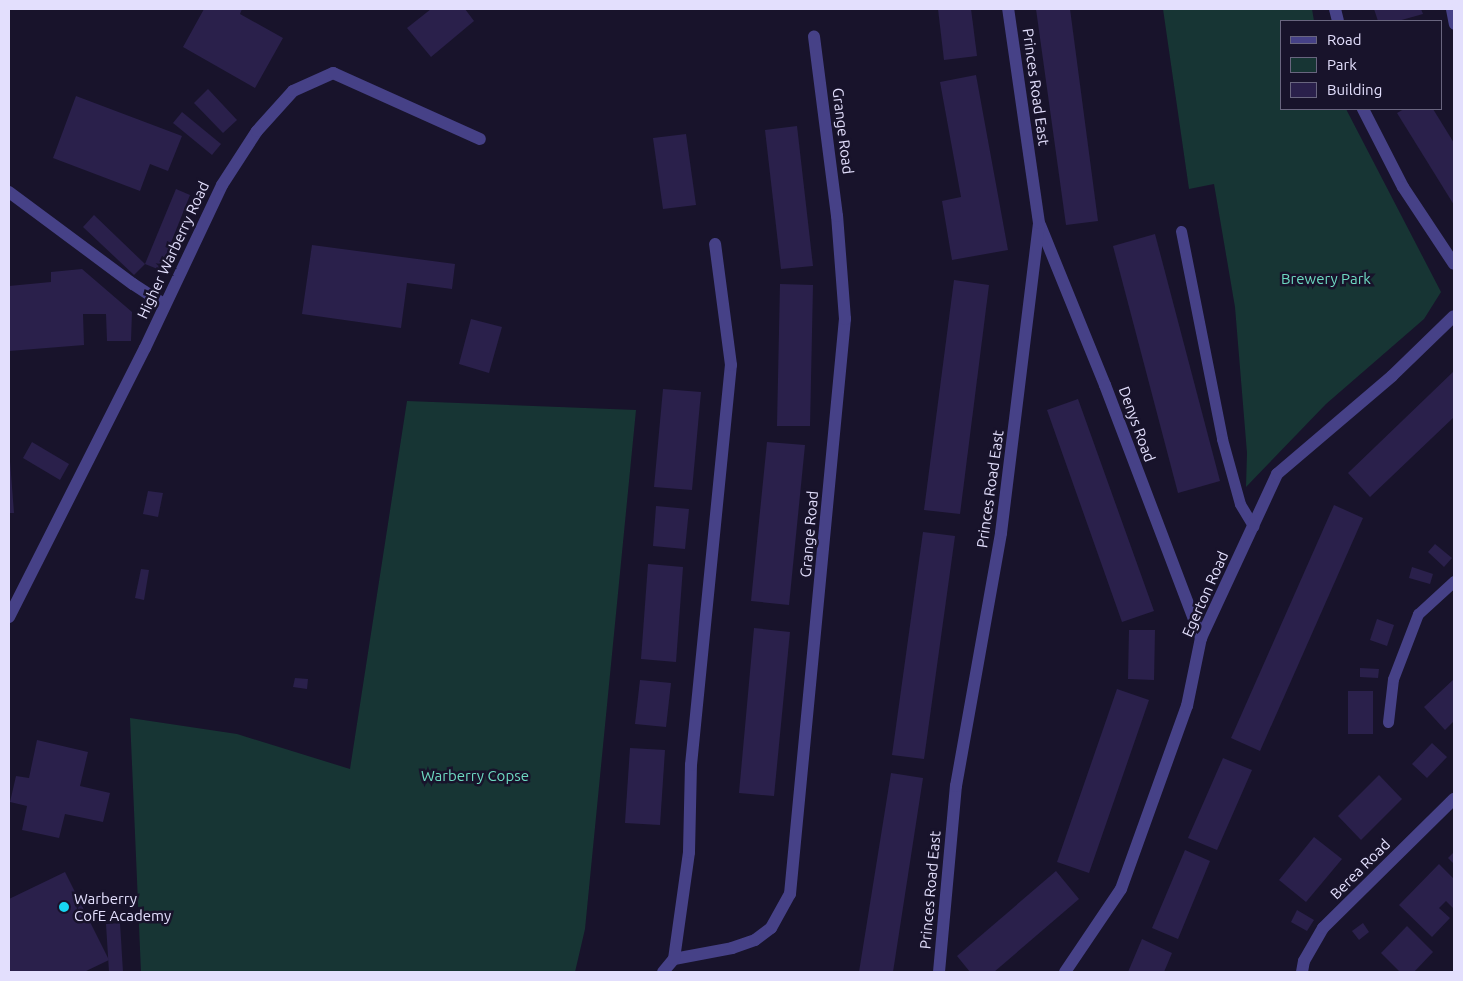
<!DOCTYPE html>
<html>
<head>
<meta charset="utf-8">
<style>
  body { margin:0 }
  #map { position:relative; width:1463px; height:981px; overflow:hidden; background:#18132b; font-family:Ubuntu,sans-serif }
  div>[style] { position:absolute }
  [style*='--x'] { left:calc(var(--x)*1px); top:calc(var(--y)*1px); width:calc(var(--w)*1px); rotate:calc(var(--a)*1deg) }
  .green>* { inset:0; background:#173534 }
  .building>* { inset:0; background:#2a204b }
  .service>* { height:11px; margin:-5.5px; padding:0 5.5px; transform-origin:5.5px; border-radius:5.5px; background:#464187 }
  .minor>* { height:12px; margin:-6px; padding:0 6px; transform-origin:6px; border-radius:6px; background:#464187 }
  .dots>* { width:14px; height:14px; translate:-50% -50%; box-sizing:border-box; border:2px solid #18132b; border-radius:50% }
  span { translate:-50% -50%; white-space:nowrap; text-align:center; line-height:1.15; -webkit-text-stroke:5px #18132b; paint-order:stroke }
  .street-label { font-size:15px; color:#e3dffd }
  .park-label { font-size:15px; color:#6edac2 }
  .poi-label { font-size:15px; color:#e3dffd }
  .left { translate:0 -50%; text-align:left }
  .frame { position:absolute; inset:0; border:10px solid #e3dffd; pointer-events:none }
  .legend { position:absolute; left:1280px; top:20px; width:162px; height:90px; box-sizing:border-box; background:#18132b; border:1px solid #69657f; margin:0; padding:6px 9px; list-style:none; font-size:15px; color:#e3dffd }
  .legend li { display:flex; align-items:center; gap:10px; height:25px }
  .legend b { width:25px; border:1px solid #69657f }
</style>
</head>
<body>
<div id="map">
  <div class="green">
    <i style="clip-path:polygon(1163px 9px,1312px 9px,1314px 21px,1282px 21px,1282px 109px,1346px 109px,1441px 292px,1424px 319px,1326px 404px,1246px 487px,1247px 453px,1235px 307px,1214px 184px,1189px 189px)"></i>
    <i style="clip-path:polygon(407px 401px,636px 410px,585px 929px,575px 972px,141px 972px,130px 718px,237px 734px,350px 769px)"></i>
  </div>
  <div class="building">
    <i style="clip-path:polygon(204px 9px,242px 9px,240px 14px,283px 38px,255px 88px,183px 47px)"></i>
    <i style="clip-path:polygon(431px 9px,465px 9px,474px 21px,431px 57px,407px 28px)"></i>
    <i style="clip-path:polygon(938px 9px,971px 9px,977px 56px,944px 60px)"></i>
    <i style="clip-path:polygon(1036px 9px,1070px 9px,1098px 221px,1066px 225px)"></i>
    <i style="clip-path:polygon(1374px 9px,1421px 9px,1423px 14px,1398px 21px,1378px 21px)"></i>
    <i style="clip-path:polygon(976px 75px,1008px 250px,952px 260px,942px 201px,961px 197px,940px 82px)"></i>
    <i style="clip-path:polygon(208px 89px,237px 120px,223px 133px,194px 103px)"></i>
    <i style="clip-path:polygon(76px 96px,182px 136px,168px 171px,150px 164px,140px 191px,53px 158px)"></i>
    <i style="clip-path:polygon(1404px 109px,1433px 109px,1454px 143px,1454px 205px,1397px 113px)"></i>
    <i style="clip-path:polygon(182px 112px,221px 144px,212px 155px,173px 123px)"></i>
    <i style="clip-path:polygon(797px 126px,813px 266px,781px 269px,765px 130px)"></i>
    <i style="clip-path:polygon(686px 134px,696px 205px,663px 209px,653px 138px)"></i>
    <i style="clip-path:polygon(176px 189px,190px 195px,160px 270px,145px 264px)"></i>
    <i style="clip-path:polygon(94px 215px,145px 264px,134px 275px,83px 227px)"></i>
    <i style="clip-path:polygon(1155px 234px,1220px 481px,1178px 493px,1113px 246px)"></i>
    <i style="clip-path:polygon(312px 245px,455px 264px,452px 289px,407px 283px,401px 328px,302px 314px)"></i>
    <i style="clip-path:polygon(82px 269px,132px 312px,131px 341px,107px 341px,106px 314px,83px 314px,84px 345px,9px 351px,9px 286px,51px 282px,51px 272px)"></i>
    <i style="clip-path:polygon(954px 280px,989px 285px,960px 514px,924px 510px)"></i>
    <i style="clip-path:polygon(780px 284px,813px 285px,810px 426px,777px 426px)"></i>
    <i style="clip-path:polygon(471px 319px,502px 327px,489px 373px,459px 364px)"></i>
    <i style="clip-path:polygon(1454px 371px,1454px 417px,1370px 497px,1348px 473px)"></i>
    <i style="clip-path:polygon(663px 389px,701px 392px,692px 490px,654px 487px)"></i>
    <i style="clip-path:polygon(1078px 399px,1154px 611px,1122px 622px,1047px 410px)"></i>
    <i style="clip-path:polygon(32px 442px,69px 464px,60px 480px,23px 458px)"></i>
    <i style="clip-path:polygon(767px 442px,805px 445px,789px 605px,751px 601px)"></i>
    <i style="clip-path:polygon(9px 448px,14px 513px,9px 513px)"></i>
    <i style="clip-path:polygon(148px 491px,163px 493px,158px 517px,143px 514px)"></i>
    <i style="clip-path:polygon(1334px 505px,1363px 518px,1260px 751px,1231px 738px)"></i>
    <i style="clip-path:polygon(656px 506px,689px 509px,685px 549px,653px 546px)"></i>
    <i style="clip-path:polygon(923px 532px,955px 536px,924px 759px,892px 755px)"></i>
    <i style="clip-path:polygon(1435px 544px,1452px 558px,1444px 567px,1428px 552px)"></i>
    <i style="clip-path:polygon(648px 564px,683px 567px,676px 662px,641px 659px)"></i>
    <i style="clip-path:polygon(1412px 567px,1433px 574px,1430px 584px,1409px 578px)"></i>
    <i style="clip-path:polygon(141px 569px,149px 570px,144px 600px,135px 598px)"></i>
    <i style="clip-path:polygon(1377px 619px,1394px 625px,1387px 646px,1370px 640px)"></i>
    <i style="clip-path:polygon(754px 628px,790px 632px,774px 796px,739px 793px)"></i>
    <i style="clip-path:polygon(1129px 630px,1155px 630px,1154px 680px,1128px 679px)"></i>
    <i style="clip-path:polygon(1360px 668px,1379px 669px,1378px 678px,1360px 677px)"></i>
    <i style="clip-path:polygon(295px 678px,308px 679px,307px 689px,293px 687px)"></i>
    <i style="clip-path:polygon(1454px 679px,1454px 721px,1445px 730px,1424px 707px)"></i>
    <i style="clip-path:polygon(640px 680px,671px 683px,666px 727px,635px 724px)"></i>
    <i style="clip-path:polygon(1117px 689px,1149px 700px,1089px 873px,1057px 862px)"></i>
    <i style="clip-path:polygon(1348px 691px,1373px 691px,1373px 734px,1348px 734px)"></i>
    <i style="clip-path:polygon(37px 740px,88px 752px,80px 786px,110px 793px,103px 822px,65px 814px,59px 838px,22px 830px,27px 806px,10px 802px,16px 776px,29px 778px)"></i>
    <i style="clip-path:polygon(1432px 743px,1447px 757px,1427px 778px,1412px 764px)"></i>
    <i style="clip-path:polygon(630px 748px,665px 750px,660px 825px,625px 823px)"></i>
    <i style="clip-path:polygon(1223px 758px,1252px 770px,1217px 850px,1188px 838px)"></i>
    <i style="clip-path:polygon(891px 773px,923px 778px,893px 972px,859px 972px)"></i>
    <i style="clip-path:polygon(1379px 775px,1402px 799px,1361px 840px,1338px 816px)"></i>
    <i style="clip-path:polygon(1314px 837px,1342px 859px,1306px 902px,1279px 880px)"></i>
    <i style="clip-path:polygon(1185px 850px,1210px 861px,1178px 939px,1152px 928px)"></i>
    <i style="clip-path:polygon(1454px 852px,1454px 864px,1448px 858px)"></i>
    <i style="clip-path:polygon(1439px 864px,1454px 879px,1454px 909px,1446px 901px,1439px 908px,1450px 918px,1432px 937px,1399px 905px)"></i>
    <i style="clip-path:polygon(1056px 871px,1079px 899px,994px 972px,970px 972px,957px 956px)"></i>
    <i style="clip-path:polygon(65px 872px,109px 960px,84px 972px,9px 972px,9px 899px)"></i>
    <i style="clip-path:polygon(1297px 910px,1314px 920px,1307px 931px,1291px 922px)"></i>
    <i style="clip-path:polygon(120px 923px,123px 972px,109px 972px,106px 924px)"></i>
    <i style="clip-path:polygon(1363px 923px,1369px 932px,1359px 940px,1352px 931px)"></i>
    <i style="clip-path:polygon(1407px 926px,1433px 952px,1414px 972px,1400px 972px,1381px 953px)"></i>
    <i style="clip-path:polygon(1142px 939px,1172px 953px,1164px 972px,1128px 972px)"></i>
  </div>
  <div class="service">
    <i style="--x:1451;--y:9;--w:15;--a:79"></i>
    <i style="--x:1181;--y:231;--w:212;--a:78.8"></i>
    <i style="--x:1222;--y:439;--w:67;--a:74.5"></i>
    <i style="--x:1240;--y:504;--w:26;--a:59"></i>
    <i style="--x:1388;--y:722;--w:43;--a:-83.4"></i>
    <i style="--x:1393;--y:679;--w:70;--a:-69"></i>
    <i style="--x:1418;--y:614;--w:49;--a:-42.5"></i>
  </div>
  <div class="minor">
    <i style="--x:1335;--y:9;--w:12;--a:76"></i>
    <i style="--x:1363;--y:109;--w:88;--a:62.9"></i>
    <i style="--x:1403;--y:187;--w:92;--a:56.5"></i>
    <i style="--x:9;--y:192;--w:154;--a:36.6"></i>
    <i style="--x:133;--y:284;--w:38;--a:33"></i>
    <i style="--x:1040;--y:225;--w:173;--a:67.9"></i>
    <i style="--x:1105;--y:385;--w:271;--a:69.2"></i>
    <i style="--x:9;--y:617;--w:301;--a:-63.2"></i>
    <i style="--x:145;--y:348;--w:180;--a:-64.7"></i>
    <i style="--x:222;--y:185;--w:64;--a:-57.1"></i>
    <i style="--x:257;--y:131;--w:54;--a:-48"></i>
    <i style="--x:293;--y:91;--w:44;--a:-24.2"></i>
    <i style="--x:333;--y:73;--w:161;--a:24.2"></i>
    <i style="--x:674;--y:959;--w:59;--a:-10.7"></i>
    <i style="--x:732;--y:948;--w:24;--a:-19"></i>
    <i style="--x:755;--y:940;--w:20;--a:-37"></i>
    <i style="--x:771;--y:928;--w:39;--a:-61"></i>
    <i style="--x:790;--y:894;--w:578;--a:-84.54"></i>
    <i style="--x:845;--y:319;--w:103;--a:-94.4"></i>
    <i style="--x:837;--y:216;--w:181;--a:-97.3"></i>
    <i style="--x:663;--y:972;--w:17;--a:-50"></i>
    <i style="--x:674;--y:959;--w:108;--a:-82"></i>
    <i style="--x:689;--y:852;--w:87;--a:-88.7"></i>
    <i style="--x:691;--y:765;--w:402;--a:-84.3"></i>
    <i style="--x:731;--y:365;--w:122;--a:-97.5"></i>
    <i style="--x:939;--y:972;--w:187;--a:-84.8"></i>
    <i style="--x:956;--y:786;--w:257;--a:-79.9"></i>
    <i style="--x:1001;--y:533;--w:312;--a:-83"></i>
    <i style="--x:1039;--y:223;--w:216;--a:-98.2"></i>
    <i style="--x:1065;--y:972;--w:100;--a:-56"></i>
    <i style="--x:1121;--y:889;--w:195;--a:-70.2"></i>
    <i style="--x:1187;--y:706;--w:69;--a:-78.4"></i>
    <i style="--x:1201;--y:638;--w:181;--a:-65.1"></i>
    <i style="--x:1277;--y:474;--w:151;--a:-40.4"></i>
    <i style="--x:1392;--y:376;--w:86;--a:-44.1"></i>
    <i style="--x:1302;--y:972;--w:11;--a:-80"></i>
    <i style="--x:1304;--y:961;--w:38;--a:-60"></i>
    <i style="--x:1323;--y:928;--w:184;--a:-44.6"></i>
  </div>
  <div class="dots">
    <i style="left:64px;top:907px;background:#18d6f1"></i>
  </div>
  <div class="street-label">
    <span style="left:1036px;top:87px;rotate:82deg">Princes Road East</span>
    <span style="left:843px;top:131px;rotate:83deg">Grange Road</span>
    <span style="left:173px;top:250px;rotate:-65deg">Higher Warberry Road</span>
    <span style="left:1137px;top:424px;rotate:70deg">Denys Road</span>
    <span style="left:990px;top:489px;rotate:-82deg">Princes Road East</span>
    <span style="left:809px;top:534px;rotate:-85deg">Grange Road</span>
    <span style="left:1205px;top:594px;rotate:-66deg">Egerton Road</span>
    <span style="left:1360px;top:869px;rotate:-45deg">Berea Road</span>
    <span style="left:930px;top:890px;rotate:-85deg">Princes Road East</span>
  </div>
  <div class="park-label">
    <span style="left:1326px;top:279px">Brewery Park</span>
    <span style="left:475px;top:776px">Warberry Copse</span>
  </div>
  <div class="poi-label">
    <span class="left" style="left:74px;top:907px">Warberry<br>CofE Academy</span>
  </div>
  <div class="frame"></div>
  <ul class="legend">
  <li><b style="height:6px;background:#464187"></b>Road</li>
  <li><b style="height:14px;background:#173534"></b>Park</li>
  <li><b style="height:14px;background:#2a204b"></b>Building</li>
  </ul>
</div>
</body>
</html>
